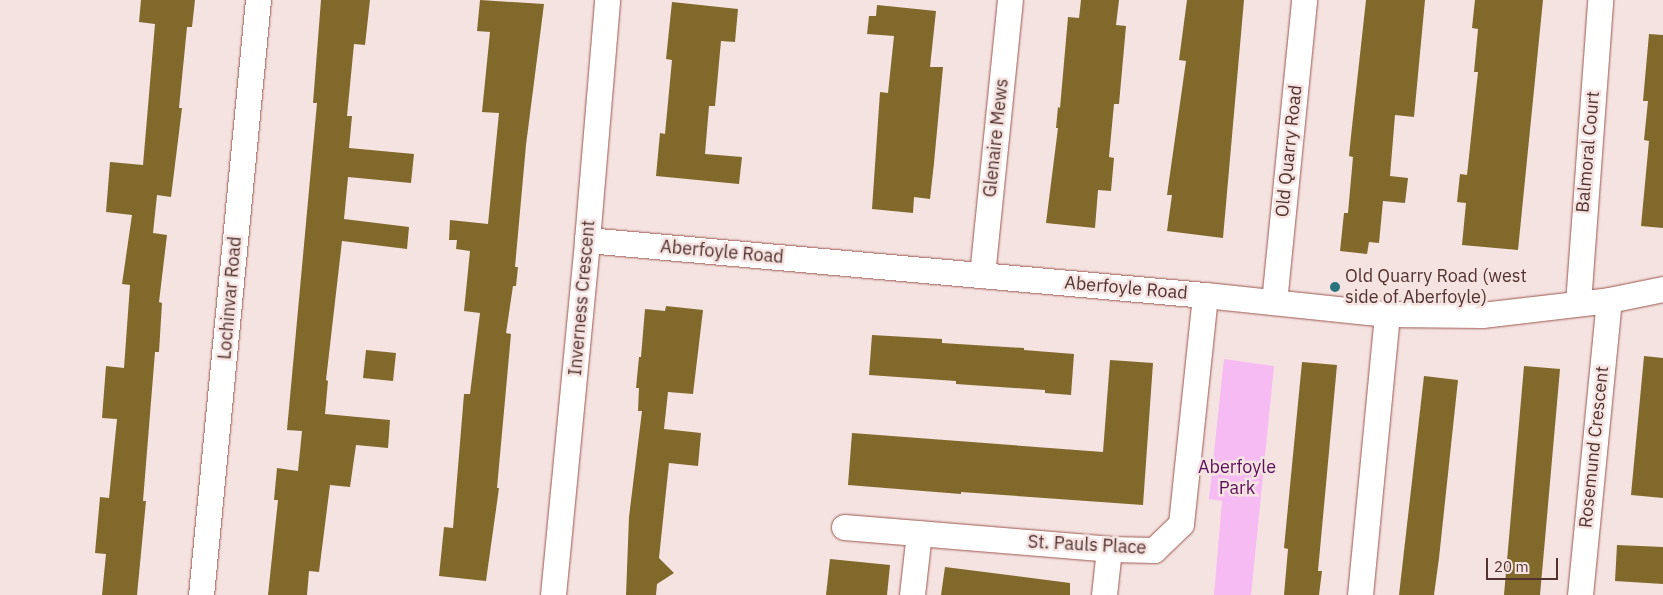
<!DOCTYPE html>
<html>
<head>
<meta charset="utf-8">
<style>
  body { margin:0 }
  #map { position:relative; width:1663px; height:595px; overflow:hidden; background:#f4e3e1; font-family:"IBM Plex Sans",sans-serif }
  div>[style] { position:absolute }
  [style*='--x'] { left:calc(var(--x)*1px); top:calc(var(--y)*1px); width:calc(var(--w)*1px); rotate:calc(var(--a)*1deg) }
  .green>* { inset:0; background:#f7bbf3 }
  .building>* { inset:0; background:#81692b }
  .roads { filter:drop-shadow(0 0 1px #9c564d) drop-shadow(0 0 1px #9c564d) }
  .minor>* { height:25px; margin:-12.5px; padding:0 12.5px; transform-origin:12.5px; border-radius:12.5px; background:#fff }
  .dots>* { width:14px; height:14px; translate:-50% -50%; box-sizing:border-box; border:2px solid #f4e3e1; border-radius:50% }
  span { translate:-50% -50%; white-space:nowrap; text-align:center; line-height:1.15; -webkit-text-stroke:5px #f4e3e1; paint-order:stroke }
  .street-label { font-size:18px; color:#53332f }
  .poi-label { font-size:18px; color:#53332f }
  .left { translate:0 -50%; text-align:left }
  .park-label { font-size:18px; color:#5c115c }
  .scale { position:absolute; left:1486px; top:558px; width:72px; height:22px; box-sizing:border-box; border:2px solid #53332f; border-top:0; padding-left:6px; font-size:15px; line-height:18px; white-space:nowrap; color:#53332f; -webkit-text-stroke:4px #f4e3e1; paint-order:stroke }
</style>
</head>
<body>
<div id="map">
  <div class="green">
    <i style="clip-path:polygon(1224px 359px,1274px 366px,1251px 595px,1214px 595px,1222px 501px,1209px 499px)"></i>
  </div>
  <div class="building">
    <i style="clip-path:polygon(141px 0,195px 0,192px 27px,187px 27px,179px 108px,182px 108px,171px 197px,157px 195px,153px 233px,167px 235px,159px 302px,162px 303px,159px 352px,155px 352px,143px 501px,146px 501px,137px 595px,102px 595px,106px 554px,95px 553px,97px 531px,100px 497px,109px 498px,117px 419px,102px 418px,106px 366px,124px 368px,130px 285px,122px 284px,132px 215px,106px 212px,110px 162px,143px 165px,155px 24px,139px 22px)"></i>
    <i style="clip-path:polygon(321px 0,370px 0,365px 45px,354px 44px,347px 116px,352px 116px,349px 148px,414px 154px,411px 183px,348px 177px,344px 219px,409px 227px,407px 249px,342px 241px,326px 380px,328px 381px,325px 414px,390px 420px,388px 448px,356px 445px,350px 487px,330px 485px,319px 572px,309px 571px,307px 595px,268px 595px,278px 500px,274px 500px,277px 468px,298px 471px,302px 431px,287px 430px,317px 103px,313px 103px)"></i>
    <i style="clip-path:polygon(480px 0,544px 4px,526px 145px,515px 267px,518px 267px,516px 286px,513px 286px,506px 333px,511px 334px,497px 488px,499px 488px,486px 581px,439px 576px,444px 527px,453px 528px,464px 394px,470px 394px,480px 313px,464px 311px,470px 251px,456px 249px,457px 240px,449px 240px,450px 220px,488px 224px,499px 113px,482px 112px,490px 32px,477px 31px)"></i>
    <i style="clip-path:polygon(1081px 0,1119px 0,1116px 25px,1126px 26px,1119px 104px,1114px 104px,1109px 157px,1114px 158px,1111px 191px,1098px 190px,1095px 228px,1046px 223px,1058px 128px,1056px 128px,1058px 107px,1060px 108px,1068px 17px,1079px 18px)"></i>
    <i style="clip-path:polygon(1187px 0,1244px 0,1223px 238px,1167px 231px,1172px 195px,1167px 195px,1186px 61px,1179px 60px)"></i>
    <i style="clip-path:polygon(1366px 0,1425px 0,1414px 117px,1395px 115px,1390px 176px,1408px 178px,1405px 203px,1383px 201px,1379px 243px,1369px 242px,1367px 254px,1340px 251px,1344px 213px,1348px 213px,1353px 157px,1349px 156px,1351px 136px)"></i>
    <i style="clip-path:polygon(1475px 0,1543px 0,1518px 250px,1462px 245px,1466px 203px,1457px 202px,1460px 174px,1467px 175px,1478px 72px,1474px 72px,1478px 29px,1472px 28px)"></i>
    <i style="clip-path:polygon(672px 2px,738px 9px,735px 42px,721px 41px,715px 106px,709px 106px,705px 154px,742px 157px,739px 184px,656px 176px,660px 133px,665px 134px,672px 60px,666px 59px)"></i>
    <i style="clip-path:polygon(877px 5px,936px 11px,930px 67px,943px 67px,934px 163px,930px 199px,914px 197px,913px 213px,872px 209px,880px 92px,888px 93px,894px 36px,867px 34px,869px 16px,876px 16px)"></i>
    <i style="clip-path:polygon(1649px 34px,1663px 35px,1663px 228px,1641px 226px,1649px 141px,1644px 140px,1648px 101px,1643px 101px)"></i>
    <i style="clip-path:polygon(666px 306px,703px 310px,693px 394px,668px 392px,664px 429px,701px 433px,698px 466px,669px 463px,659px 558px,674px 573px,657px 584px,656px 595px,626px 595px,629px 517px,642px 411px,638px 411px,639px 388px,636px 388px,639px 357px,641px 357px,645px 309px,665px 311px)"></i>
    <i style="clip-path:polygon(872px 335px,942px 339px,942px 343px,1024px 348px,1024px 350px,1074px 354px,1071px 395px,1045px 393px,1045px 390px,956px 384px,956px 381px,869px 375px)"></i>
    <i style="clip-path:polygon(366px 350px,396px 353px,393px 381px,363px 378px)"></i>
    <i style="clip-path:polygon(1644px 356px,1663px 358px,1663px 498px,1631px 495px)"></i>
    <i style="clip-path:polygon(1110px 360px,1153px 363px,1143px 505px,961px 492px,961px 494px,848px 485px,852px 433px,1103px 452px)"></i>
    <i style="clip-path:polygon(1302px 362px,1337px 365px,1318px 571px,1322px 571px,1319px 595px,1284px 595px,1288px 549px,1284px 548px)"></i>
    <i style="clip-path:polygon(1524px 366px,1560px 369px,1545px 539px,1540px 595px,1504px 595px)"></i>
    <i style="clip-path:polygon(1424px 376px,1458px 380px,1439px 558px,1434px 595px,1399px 595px)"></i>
    <i style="clip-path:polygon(1617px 545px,1663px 547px,1663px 584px,1615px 581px)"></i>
    <i style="clip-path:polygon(830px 559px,890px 565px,887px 595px,826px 595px)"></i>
    <i style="clip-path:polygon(945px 567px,1070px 583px,1070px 595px,941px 595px)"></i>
  </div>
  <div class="roads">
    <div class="minor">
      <i style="--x:587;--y:240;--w:620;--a:5.09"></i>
      <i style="--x:1205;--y:295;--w:183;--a:6"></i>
      <i style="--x:1387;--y:314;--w:95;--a:0.6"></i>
      <i style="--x:1482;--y:315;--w:128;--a:-6.7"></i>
      <i style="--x:1609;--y:300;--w:55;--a:-11.5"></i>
      <i style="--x:982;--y:275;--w:276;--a:-84.2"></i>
      <i style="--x:1274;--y:302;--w:303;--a:-84.3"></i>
      <i style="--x:1578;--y:303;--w:304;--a:-85.8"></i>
      <i style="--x:844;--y:527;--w:266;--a:4.7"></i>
      <i style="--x:1109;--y:549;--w:45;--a:1.3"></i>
      <i style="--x:1154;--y:550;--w:37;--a:-44"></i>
      <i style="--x:1181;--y:524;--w:230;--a:-84"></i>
      <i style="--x:201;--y:595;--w:598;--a:-84.53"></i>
      <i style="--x:553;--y:595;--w:357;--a:-84.5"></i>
      <i style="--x:587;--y:240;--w:241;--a:-85.2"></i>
      <i style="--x:912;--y:595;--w:62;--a:-83.6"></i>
      <i style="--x:1104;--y:595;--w:46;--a:-83.8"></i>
      <i style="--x:1360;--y:595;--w:282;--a:-84.5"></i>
      <i style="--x:1580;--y:595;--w:296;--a:-84.4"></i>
    </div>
  </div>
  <div class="dots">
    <i style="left:1335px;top:287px;background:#2b737d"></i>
  </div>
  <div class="street-label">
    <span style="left:996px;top:138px;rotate:-84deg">Glenaire Mews</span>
    <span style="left:1289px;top:151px;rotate:-84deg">Old Quarry Road</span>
    <span style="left:1588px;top:152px;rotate:-85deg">Balmoral Court</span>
    <span style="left:722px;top:252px;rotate:5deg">Aberfoyle Road</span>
    <span style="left:1126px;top:288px;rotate:5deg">Aberfoyle Road</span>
    <span style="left:230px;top:298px;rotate:-85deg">Lochinvar Road</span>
    <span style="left:582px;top:298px;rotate:-85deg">Inverness Crescent</span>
    <span style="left:1594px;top:447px;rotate:-84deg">Rosemund Crescent</span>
    <span style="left:1087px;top:545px;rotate:3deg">St. Pauls Place</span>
  </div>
  <div class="poi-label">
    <span class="left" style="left:1345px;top:287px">Old Quarry Road (west<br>side of Aberfoyle)</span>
  </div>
  <div class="park-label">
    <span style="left:1237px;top:478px">Aberfoyle<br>Park</span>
  </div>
  <div class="scale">20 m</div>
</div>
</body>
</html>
